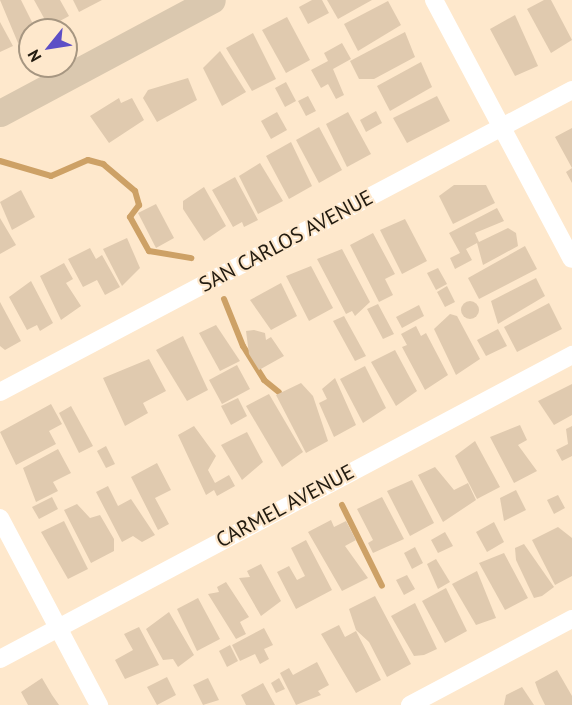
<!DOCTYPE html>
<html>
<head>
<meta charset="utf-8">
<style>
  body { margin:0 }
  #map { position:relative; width:572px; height:705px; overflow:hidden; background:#fee8cc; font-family:"PT Sans",sans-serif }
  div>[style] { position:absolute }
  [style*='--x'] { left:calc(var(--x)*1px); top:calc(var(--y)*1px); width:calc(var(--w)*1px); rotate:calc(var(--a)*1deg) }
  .stream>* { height:6px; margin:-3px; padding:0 3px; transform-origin:3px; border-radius:3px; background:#cda166 }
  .building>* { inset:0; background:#e0caaf }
  .round { border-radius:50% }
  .street>* { height:18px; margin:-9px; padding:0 9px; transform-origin:9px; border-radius:9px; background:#fff }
  .secondary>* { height:27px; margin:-13.5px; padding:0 13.5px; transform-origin:13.5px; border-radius:13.5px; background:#dac8af }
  span { translate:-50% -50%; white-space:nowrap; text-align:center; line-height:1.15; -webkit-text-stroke:4.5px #fee8cc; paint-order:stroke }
  .street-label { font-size:21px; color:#221b10 }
  .north { position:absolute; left:18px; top:18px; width:60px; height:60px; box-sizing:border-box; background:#fee8cc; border:2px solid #a69681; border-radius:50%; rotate:240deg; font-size:16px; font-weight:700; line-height:24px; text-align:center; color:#221b10 }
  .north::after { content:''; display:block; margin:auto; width:21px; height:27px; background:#5d4ec6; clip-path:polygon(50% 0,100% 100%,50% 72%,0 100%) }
</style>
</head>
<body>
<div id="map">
  <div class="stream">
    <i style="--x:0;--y:161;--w:53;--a:16.4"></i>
    <i style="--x:51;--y:176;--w:40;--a:-23.4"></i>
    <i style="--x:88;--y:160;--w:16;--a:15"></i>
    <i style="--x:103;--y:164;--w:42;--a:40.2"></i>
    <i style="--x:135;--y:191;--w:15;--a:74"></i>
    <i style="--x:139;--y:205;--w:15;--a:127"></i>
    <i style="--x:130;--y:217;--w:39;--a:61"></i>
    <i style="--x:149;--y:251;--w:43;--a:9.5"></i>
    <i style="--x:224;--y:299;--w:51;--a:68"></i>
    <i style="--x:243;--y:346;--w:40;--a:58"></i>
    <i style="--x:264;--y:380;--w:19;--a:39"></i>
    <i style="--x:342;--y:505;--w:90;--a:63.7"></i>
  </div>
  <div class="building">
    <i style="clip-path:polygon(0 0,21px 0,36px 30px,30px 30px,30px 37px,18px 43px)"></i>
    <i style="clip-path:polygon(34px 0,60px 0,69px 16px,49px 27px)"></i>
    <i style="clip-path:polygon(73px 0,102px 0,79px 12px)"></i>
    <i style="clip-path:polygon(312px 0,322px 0,329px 13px,308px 24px,299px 7px)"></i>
    <i style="clip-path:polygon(327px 0,372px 0,338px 19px)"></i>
    <i style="clip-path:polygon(544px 0,551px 0,572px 40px,551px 53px,527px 9px)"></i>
    <i style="clip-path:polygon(388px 1px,401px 25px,358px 51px,344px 24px)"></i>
    <i style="clip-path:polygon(515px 15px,538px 66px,515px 76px,490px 29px)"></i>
    <i style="clip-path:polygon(287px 17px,310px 60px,286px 73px,262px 30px)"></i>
    <i style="clip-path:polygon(0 22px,13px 46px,0 52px)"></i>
    <i style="clip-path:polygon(405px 32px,415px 57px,374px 79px,359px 79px,350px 61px)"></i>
    <i style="clip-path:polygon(253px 33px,276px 79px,252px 91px,226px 48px)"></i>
    <i style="clip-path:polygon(342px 43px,351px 59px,333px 69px,344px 95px,336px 99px,328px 84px,321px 88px,311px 70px,328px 61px,324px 53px)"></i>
    <i style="clip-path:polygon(220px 51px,246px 92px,222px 106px,203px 68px)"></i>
    <i style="clip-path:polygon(421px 62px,432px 87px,390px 111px,377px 86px)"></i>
    <i style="clip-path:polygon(188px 78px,197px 100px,157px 122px,143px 98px,148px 90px)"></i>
    <i style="clip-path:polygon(286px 82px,296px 101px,285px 107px,275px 88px)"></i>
    <i style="clip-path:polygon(308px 96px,316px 111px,306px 116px,298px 101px)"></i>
    <i style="clip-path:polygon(437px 96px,450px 121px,407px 143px,393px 118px)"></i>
    <i style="clip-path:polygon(119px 98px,121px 103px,132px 98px,144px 120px,109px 143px,90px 116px)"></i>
    <i style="clip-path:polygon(376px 111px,382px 123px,366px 132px,360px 120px)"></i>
    <i style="clip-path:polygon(277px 112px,287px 130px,271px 139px,261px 121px)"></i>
    <i style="clip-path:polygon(348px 112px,371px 154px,347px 167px,326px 124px)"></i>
    <i style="clip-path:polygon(319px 127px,342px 170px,319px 183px,296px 140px)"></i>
    <i style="clip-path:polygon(572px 128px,572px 183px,566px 172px,572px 168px,555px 137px)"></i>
    <i style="clip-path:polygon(291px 142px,312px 186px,289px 199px,266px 156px)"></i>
    <i style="clip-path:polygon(260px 163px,283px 201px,258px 214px,239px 176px)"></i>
    <i style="clip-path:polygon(235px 177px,258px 220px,244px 227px,242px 222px,233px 227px,212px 190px)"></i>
    <i style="clip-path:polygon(454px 185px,486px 185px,495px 203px,453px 224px,439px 196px)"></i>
    <i style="clip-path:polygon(204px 187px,226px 226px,204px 241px,183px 209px,183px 201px)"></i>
    <i style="clip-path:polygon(21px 190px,35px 217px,12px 230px,0 202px)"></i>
    <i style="clip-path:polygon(156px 204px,174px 238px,156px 248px,138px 213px)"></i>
    <i style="clip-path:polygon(497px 208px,504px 221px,475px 233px,479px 242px,508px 228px,516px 233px,518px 246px,483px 265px,477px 243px,466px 249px,472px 260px,455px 269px,450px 258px,460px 253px,449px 233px)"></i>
    <i style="clip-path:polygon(0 218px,16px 245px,0 254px)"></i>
    <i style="clip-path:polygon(405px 219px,427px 261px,402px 274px,380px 230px)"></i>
    <i style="clip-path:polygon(373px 233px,395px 274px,385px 279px,393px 295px,379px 302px,350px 245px)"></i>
    <i style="clip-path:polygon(127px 238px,140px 268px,122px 286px,103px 249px)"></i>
    <i style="clip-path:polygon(525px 246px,537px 269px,479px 299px,468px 278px)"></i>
    <i style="clip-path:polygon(90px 248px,96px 259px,102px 255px,120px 287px,105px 295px,97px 280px,83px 287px,68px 259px)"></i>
    <i style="clip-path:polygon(342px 249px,370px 302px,355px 316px,352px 311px,346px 314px,317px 259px)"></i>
    <i style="clip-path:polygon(64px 263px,73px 279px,66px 283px,81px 306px,61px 320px,40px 276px)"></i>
    <i style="clip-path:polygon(311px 266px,333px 308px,309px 321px,286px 276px)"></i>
    <i style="clip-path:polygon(438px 268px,447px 284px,436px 290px,427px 273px)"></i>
    <i style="clip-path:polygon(536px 278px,545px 296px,498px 324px,491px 301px)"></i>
    <i style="clip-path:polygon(31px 281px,53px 323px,40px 331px,37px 325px,27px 330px,9px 297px)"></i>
    <i style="clip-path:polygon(281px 283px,297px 316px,271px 330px,250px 300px)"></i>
    <i style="clip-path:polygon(447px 286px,455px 302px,445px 307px,437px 292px)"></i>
    <i class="round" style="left:461px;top:301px;width:18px;height:18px"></i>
    <i style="clip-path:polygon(0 302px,21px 341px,5px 350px,0 346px)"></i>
    <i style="clip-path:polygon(549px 303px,562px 329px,517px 352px,504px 327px)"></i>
    <i style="clip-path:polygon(378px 304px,394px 334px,383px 339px,367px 309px)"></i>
    <i style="clip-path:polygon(419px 305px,424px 316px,402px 328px,396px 317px)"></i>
    <i style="clip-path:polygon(450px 314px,457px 316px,480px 359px,456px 375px,434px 329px)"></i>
    <i style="clip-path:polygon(344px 316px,366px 356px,355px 361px,333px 321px)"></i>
    <i style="clip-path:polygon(216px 325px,240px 361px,220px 371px,199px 333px)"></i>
    <i style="clip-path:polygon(416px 326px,421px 336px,426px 333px,448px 375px,425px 390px,402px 347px,407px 345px,401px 334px)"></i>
    <i style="clip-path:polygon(498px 329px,507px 346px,486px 356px,477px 340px)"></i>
    <i style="clip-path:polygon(254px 330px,265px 333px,266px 340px,271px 337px,284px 356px,259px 370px,249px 354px,246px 331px)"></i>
    <i style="clip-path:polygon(183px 336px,208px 390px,187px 401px,156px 350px)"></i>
    <i style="clip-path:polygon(395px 350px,417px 391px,396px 406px,371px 362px)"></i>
    <i style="clip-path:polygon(149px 359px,166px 391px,143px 403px,148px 413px,125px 426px,103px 378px)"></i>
    <i style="clip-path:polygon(237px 365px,250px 389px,222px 404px,209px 380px)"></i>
    <i style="clip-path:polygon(365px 366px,386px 408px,363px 423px,340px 379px)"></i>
    <i style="clip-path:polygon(335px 378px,356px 425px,334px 437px,319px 403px,327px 399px,322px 389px)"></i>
    <i style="clip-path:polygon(301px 383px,313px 396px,328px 441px,306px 453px,276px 395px)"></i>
    <i style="clip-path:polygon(572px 384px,572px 415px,554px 425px,538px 401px)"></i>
    <i style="clip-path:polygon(269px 394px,303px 452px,282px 467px,246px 406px)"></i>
    <i style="clip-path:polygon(238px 398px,247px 416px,231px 425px,221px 406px)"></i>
    <i style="clip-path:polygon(51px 404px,62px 424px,49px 431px,56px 444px,16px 465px,0 432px)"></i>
    <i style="clip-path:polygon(71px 406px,93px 446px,79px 453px,59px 413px)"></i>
    <i style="clip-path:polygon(520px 425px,527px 440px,518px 445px,537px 471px,514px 483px,490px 437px)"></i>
    <i style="clip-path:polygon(194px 426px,216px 456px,208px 470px,215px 483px,229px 475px,235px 486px,217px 496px,214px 490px,206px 495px,178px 435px)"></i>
    <i style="clip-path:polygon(572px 426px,572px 456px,562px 461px,556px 450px,568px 444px,566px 429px)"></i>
    <i style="clip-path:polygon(247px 432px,263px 462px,242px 480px,221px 445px)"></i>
    <i style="clip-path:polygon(475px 441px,500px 487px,477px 499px,455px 456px)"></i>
    <i style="clip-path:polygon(106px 446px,115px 464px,106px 468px,97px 451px)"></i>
    <i style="clip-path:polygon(58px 449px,71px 473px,53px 482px,58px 491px,36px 502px,23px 468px)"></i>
    <i style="clip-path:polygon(157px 463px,171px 490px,155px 498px,169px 524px,158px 530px,131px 477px)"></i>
    <i style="clip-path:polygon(435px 467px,454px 490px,468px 483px,476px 500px,443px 522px,418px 475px)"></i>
    <i style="clip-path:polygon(412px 480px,434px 523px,410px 536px,387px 491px)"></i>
    <i style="clip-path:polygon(108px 486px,118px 506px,131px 499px,155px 535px,142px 542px,133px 536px,122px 542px,96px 492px)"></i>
    <i style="clip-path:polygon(516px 490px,526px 510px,504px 521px,500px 498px)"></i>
    <i style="clip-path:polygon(558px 495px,565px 508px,554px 514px,547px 500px)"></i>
    <i style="clip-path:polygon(52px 497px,58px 509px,39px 519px,32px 507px)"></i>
    <i style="clip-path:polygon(382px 497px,404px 539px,373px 553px,368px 543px,373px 540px,357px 509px)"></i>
    <i style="clip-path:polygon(77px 504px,90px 518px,100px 515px,114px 539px,114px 551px,91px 563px,64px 510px)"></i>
    <i style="clip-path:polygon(331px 520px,334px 527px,346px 521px,356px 540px,345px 546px,368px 578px,342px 591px,308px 532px)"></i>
    <i style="clip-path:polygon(64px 521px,88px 569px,68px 579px,41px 532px)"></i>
    <i style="clip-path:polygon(494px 522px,504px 542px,487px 552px,476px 532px)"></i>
    <i style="clip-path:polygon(558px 527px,572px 538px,572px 576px,555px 585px,532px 540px)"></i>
    <i style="clip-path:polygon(445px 532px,453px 546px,438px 553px,431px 540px)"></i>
    <i style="clip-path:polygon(306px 540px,332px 590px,296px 609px,277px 572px,289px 566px,297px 580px,305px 576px,291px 548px)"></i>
    <i style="clip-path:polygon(524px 544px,554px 587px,542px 596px,534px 598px,516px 560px,515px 548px)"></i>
    <i style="clip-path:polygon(415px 547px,423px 563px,412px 569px,404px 553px)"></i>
    <i style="clip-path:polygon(504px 553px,528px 598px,505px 610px,479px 563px)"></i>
    <i style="clip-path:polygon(436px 559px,450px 582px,438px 589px,427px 564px)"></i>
    <i style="clip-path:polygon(261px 564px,281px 601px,261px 616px,239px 578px,250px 577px,247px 571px)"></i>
    <i style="clip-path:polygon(477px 571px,496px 618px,476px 625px,452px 584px)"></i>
    <i style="clip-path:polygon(407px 575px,415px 589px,404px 595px,396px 580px)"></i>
    <i style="clip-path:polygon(226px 582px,249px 617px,240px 622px,246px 634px,236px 639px,208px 594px,219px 592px,217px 587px)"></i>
    <i style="clip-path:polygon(446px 588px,467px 631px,445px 643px,422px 601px)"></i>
    <i style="clip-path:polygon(375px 596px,411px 664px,387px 677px,369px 642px,356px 630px,349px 609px)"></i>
    <i style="clip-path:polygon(198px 598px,220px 639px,197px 651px,177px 609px)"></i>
    <i style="clip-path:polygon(415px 603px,437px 649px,424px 655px,414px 656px,391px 616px)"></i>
    <i style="clip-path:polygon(169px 612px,194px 655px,178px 667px,173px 659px,163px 660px,146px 629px)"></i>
    <i style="clip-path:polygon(339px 625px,345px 637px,356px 631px,381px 680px,356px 693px,321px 634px)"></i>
    <i style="clip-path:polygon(139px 627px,159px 665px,125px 679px,115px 660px,133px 650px,124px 634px)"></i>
    <i style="clip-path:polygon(264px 628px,273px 645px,264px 649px,269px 659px,260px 664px,255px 654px,240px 661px,232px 645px)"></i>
    <i style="clip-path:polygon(230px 645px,238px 661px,227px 667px,219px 651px)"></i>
    <i style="clip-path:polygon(317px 662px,329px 685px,318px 691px,321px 695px,296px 705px,280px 673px,289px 668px,293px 675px)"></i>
    <i style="clip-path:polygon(557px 670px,572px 696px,572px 705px,545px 705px,539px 693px,535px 682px)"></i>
    <i style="clip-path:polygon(167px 677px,176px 695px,157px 705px,147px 687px)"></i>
    <i style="clip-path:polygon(42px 678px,52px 695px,59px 705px,28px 705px,21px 692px)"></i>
    <i style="clip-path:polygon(208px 678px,219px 700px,203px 705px,193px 685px)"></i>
    <i style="clip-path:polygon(279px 678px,285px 689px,276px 693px,271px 683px)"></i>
    <i style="clip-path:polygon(263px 683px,275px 705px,246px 705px,241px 695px)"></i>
    <i style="clip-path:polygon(522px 687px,534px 705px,504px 705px,506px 695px)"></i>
  </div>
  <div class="street">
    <i style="--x:434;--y:0;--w:293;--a:62"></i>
    <i style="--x:0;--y:392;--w:647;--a:-27.83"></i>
    <i style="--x:0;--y:518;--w:212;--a:62.1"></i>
    <i style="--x:0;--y:659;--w:648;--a:-27.99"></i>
    <i style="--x:410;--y:705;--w:183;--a:-28"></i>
  </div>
  <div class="secondary">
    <i style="--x:0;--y:113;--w:240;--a:-28.1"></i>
  </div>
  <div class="street-label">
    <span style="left:286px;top:241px;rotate:-28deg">SAN CARLOS AVENUE</span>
    <span style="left:285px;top:506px;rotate:-28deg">CARMEL AVENUE</span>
  </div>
  <div class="north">N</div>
</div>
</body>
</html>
